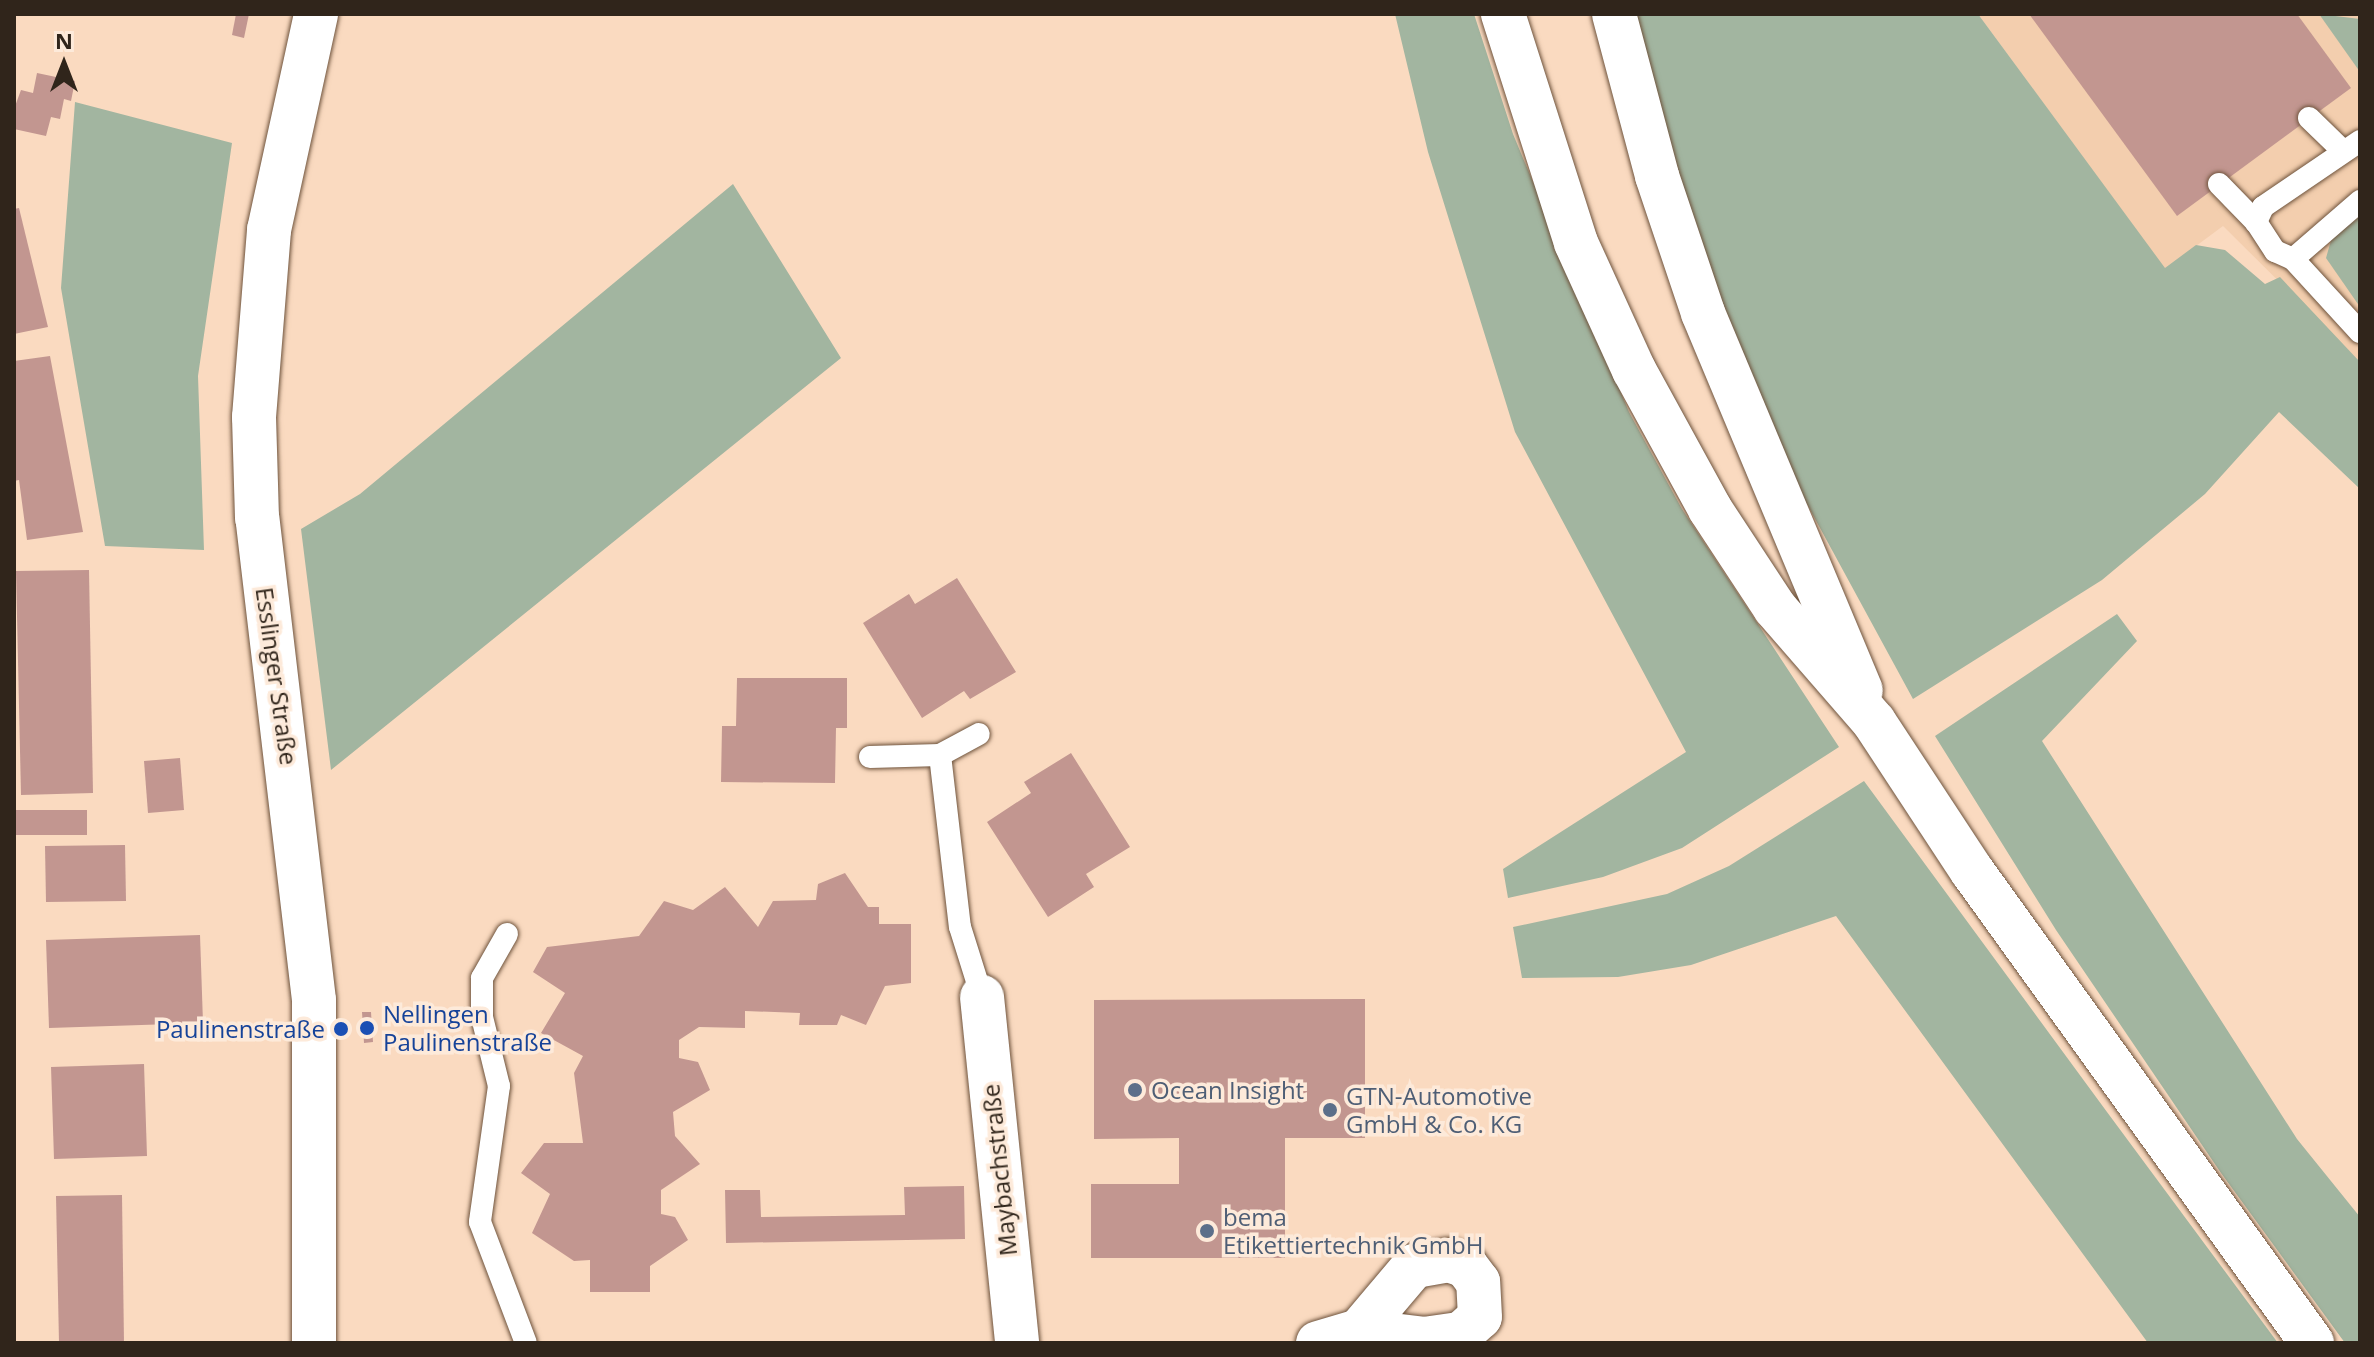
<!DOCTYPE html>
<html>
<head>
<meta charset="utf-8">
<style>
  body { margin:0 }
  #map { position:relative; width:2374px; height:1357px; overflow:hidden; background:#fadac0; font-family:"Open Sans",sans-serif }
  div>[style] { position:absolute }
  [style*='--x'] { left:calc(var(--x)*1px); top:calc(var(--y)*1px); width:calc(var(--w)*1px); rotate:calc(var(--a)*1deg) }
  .built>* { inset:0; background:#f3ceae }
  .green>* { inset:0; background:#a2b5a0 }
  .building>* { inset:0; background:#c29690 }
  .roads { filter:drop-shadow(0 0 2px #6e533c) drop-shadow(0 0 2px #6e533c) }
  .service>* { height:22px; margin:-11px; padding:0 11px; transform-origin:11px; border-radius:11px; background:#fff }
  .minor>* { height:44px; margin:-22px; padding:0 22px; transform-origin:22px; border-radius:22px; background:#fff }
  .secondary>* { height:44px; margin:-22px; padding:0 22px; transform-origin:22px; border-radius:22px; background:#fff }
  .dots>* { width:22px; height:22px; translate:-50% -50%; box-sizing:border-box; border:4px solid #fdeada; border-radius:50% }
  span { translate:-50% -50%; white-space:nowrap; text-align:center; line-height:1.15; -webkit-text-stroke:7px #fdeada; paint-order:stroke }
  .street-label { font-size:24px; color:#30251b }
  .transit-label { font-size:24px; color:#164399 }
  .left { translate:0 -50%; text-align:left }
  .right { translate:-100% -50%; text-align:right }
  .service-label { font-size:24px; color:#4e5e75 }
  .frame { position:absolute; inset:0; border:16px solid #30251b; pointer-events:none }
  .north { position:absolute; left:24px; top:24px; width:80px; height:80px; -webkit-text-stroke:6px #fdeada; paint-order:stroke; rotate:0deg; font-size:22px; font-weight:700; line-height:32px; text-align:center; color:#30251b }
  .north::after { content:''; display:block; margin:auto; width:28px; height:36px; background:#30251b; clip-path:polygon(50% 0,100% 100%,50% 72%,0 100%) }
</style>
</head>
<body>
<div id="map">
  <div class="built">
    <i style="clip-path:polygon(1978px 14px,2360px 14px,2360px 362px,2223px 226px,2165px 269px)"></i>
  </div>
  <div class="green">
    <i style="clip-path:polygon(1395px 14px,1474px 14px,1513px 134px,1629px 412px,1682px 509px,1839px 747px,1682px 848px,1603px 877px,1508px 898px,1503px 869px,1686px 752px,1515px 432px,1428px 152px)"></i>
    <i style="clip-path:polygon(1634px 14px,1978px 14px,2165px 268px,2196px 245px,2225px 250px,2265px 284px,2280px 277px,2360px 362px,2360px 489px,2279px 412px,2205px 494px,2102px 580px,1913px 699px,1789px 471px,1705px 270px)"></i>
    <i style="clip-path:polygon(2319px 14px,2360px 19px,2360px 72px)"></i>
    <i style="clip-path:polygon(75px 102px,232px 143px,198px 376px,204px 550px,105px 546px,61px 288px)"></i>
    <i style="clip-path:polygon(733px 184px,841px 358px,331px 770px,301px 529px,360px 494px)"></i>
    <i style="clip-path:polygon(2360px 216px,2360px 307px,2326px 258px,2332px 237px)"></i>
    <i style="clip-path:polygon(2117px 614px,2137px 641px,2042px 741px,2297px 1139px,2360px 1217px,2360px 1343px,2345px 1343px,2221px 1173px,2056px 930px,1935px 736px)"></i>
    <i style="clip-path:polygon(1864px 781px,2107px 1112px,2278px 1343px,2148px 1343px,1836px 916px,1691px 965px,1618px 977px,1522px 978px,1513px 927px,1667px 894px,1729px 866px)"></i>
  </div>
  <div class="building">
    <i style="clip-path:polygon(236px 14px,249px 14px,244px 38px,232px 35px)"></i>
    <i style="clip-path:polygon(2029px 14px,2297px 14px,2351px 88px,2177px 216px)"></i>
    <i style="clip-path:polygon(37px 73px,75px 81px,71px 101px,64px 99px,60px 119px,51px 117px,46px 136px,14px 129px,14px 109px,21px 90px,33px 93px)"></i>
    <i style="clip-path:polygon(19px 208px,48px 327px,14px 334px,14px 209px)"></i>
    <i style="clip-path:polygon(50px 356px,83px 532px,27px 540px,19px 480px,14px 481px,14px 361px)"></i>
    <i style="clip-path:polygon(89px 570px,93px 793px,21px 795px,16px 571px)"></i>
    <i style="clip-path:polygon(957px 578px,1016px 672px,970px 699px,964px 691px,922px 718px,863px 623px,909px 594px,915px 604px)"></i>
    <i style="clip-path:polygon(737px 678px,847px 678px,847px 728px,836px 728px,835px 783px,721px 782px,722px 726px,736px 726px)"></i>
    <i style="clip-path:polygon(1071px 753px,1130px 847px,1086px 874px,1094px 887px,1048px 917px,987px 822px,1031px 793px,1024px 782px)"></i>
    <i style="clip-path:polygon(180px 758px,184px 810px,148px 813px,144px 761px)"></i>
    <i style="clip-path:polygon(14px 810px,87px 810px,87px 835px,14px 835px)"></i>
    <i style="clip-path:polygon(125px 845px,126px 901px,46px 902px,45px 846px)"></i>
    <i style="clip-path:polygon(845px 873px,868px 907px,879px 907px,879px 924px,911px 924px,911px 983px,885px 986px,866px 1025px,841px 1015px,837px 1025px,799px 1025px,800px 1013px,745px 1011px,745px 1028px,699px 1027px,679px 1040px,679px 1058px,698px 1062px,710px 1090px,673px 1112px,675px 1136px,700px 1164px,661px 1190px,661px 1214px,675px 1217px,688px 1240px,650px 1266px,650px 1292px,590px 1292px,590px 1260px,574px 1261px,532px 1233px,550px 1194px,521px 1173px,544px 1143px,583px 1143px,574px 1073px,583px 1056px,541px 1033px,565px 993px,533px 972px,547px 947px,639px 936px,664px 901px,693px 910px,725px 887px,758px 927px,773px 901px,816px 900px,818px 884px)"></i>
    <i style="clip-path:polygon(200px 935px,203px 1023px,49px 1028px,46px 940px)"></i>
    <i style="clip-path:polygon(1365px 999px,1365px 1138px,1285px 1138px,1285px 1258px,1091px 1258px,1091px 1184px,1179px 1184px,1179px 1138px,1094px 1139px,1094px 1000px)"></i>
    <i style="clip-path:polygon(362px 1012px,371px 1012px,373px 1042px,364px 1043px)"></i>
    <i style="clip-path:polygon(144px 1064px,147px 1156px,54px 1159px,51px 1067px)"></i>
    <i style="clip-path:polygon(964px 1186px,965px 1239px,726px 1243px,725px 1190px,760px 1190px,761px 1217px,905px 1215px,904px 1187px)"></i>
    <i style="clip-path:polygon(122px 1195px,124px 1343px,59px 1343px,56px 1196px)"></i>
  </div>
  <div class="roads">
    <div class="service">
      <i style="--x:2309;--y:118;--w:45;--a:44.1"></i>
      <i style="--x:2360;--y:141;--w:117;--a:145.8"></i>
      <i style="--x:2263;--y:207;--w:17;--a:115"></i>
      <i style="--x:2256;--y:222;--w:35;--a:57"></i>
      <i style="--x:2275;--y:251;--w:20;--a:24"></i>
      <i style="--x:2293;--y:259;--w:89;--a:-40.9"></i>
      <i style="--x:2219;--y:184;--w:53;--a:45.8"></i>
      <i style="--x:2293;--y:259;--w:99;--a:47.5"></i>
      <i style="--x:940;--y:755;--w:173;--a:83.4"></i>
      <i style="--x:960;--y:927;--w:73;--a:72.6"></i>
      <i style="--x:870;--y:757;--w:70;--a:-1.6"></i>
      <i style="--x:940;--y:755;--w:44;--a:-28.3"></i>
      <i style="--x:507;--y:934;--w:51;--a:119.6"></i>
      <i style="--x:482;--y:978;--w:39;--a:90"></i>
      <i style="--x:482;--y:1017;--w:71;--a:76.2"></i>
      <i style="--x:499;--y:1086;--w:137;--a:98"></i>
      <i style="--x:480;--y:1222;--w:129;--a:69.2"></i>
    </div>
    <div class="minor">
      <i style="--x:982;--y:997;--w:348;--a:84.2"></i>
      <i style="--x:1318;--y:1343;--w:43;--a:-16.3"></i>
      <i style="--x:1359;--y:1331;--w:65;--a:7"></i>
      <i style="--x:1424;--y:1339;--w:37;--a:-8"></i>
      <i style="--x:1461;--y:1334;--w:25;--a:-42"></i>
      <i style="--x:1480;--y:1317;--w:35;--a:-93"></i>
      <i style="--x:1478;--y:1282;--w:20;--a:-127"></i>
      <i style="--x:1466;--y:1266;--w:18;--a:-161"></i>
      <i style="--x:1449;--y:1260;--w:36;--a:170"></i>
      <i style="--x:1414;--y:1266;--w:85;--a:130.2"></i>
    </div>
    <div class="secondary">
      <i style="--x:1503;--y:14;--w:240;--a:72.3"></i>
      <i style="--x:1576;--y:243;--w:140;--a:65.5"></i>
      <i style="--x:1634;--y:370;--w:158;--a:61.3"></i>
      <i style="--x:1710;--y:509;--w:118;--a:56.7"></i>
      <i style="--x:1775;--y:608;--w:151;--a:49"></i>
      <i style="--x:1874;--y:722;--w:178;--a:56.7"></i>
      <i style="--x:1972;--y:871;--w:582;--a:54.23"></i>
      <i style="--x:1614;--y:14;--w:168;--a:75.1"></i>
      <i style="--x:1657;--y:176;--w:145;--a:71.4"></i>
      <i style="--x:1703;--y:313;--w:409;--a:67.3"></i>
      <i style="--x:314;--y:1343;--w:343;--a:-90"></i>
      <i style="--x:314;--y:1000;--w:485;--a:-96.7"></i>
      <i style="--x:257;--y:518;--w:101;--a:-91.7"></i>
      <i style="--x:254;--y:417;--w:188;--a:-85.4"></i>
      <i style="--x:269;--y:230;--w:221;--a:-77.7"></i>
    </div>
  </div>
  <div class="dots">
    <i style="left:367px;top:1028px;background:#1a4fb4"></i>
    <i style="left:341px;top:1029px;background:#1a4fb4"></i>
    <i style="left:1135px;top:1090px;background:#5c6f8a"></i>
    <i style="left:1330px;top:1110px;background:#5c6f8a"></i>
    <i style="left:1207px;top:1231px;background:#5c6f8a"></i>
  </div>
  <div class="street-label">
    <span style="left:277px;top:676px;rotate:82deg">Esslinger Straße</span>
    <span style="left:999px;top:1170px;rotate:-96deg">Maybachstraße</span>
  </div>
  <div class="transit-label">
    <span class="left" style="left:383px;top:1028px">Nellingen<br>Paulinenstraße</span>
    <span class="right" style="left:325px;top:1029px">Paulinenstraße</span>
  </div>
  <div class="service-label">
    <span class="left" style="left:1151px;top:1090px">Ocean Insight</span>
    <span class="left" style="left:1346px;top:1110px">GTN-Automotive<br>GmbH &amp; Co. KG</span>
    <span class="left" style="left:1223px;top:1231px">bema<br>Etikettiertechnik GmbH</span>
  </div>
  <div class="frame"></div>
  <div class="north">N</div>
</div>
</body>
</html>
